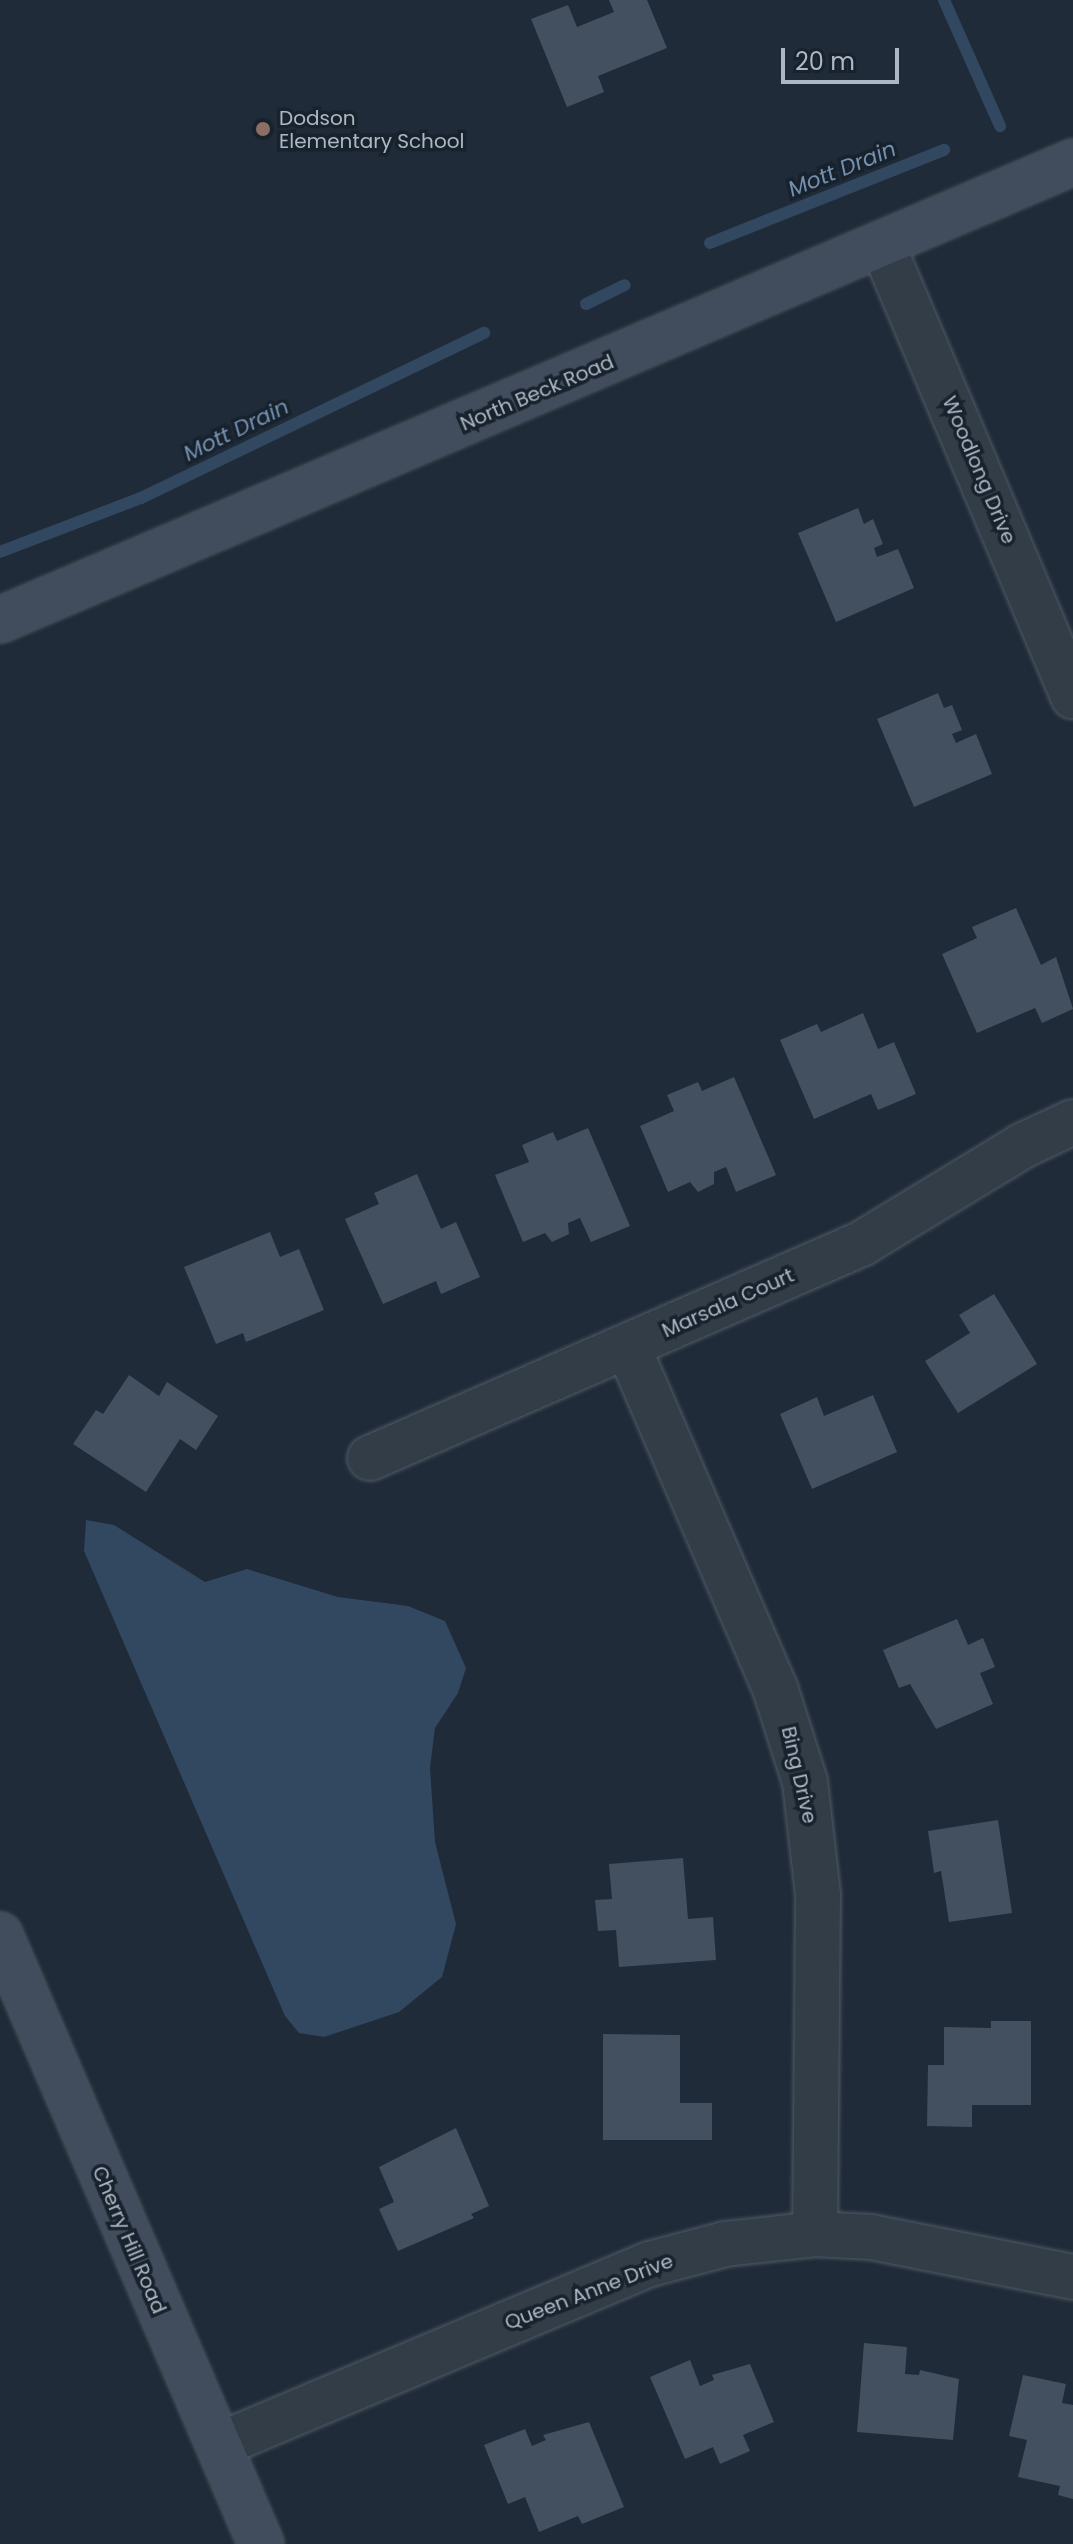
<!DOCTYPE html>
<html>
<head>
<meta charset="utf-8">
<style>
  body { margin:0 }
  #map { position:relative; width:1073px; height:2544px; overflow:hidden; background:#1f2b38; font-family:Poppins,sans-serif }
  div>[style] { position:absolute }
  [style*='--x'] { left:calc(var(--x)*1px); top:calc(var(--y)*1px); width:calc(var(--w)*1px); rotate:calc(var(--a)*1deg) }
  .water>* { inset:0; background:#324760 }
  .stream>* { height:12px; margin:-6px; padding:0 6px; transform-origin:6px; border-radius:6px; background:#324760 }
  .building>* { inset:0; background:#425060 }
  .roads { filter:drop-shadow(0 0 2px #505a66) drop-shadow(0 0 2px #505a66) }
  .minor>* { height:44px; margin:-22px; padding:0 22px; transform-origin:22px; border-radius:22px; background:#333d48 }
  .secondary>* { height:44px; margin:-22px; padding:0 22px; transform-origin:22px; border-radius:22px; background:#414c5c }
  .dots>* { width:22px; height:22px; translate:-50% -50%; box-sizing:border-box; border:4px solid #18222d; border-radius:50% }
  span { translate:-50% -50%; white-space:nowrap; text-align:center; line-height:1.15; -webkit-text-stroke:7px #18222d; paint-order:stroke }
  .poi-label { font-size:20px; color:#adb7c5 }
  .left { translate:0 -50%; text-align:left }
  .street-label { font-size:20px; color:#adb7c5 }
  .water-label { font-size:22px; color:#748faf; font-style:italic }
  .scale { position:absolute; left:781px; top:48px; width:118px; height:36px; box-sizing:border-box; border:4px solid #adb7c5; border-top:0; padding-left:10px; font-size:24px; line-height:28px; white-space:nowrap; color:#adb7c5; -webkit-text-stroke:6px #18222d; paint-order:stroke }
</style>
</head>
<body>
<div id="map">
  <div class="water">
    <i style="clip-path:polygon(86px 1520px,114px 1525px,205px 1582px,247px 1569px,338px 1597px,408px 1606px,445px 1621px,466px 1668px,458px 1693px,435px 1728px,430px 1768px,435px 1842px,456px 1924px,442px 1977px,399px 2012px,324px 2037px,299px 2033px,285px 2016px,84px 1551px)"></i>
  </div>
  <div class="stream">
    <i style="--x:944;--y:0;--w:138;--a:66"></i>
    <i style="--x:710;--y:243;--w:252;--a:-21.7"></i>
    <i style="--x:586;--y:304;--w:43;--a:-26"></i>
    <i style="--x:0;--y:552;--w:151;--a:-21"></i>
    <i style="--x:141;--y:498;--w:381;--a:-25.7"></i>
  </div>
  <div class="building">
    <i style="clip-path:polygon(609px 0,647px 0,667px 48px,598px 76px,604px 92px,567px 107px,531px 19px,568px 5px,577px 27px,614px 12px)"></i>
    <i style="clip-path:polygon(858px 508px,864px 524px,873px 519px,883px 544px,874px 548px,877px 557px,898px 549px,914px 588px,836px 622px,798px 533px)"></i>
    <i style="clip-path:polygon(938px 693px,944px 708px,952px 705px,962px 730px,952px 734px,956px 743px,976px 734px,992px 774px,914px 807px,877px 719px)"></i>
    <i style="clip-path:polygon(1016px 908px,1041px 965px,1056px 957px,1073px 1009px,1042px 1023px,1035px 1008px,977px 1033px,942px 954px,977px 938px,972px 927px)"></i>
    <i style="clip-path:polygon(863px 1013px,878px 1049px,894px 1042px,916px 1094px,878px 1110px,871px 1094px,814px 1119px,780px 1040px,817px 1024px,821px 1032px)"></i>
    <i style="clip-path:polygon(734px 1077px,776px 1175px,736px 1192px,726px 1167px,714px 1172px,714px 1184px,698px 1192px,690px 1182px,668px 1192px,640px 1126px,674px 1111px,667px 1095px,698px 1082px,702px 1091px)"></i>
    <i style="clip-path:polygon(588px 1128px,630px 1226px,591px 1242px,580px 1218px,568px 1223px,569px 1234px,552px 1242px,545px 1233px,523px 1242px,495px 1175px,529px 1162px,522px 1145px,553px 1132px,557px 1141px)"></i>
    <i style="clip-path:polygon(417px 1174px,441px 1229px,456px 1222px,480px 1277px,441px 1294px,436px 1281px,383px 1304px,345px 1219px,379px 1204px,374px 1193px)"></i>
    <i style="clip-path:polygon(270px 1232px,280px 1257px,299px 1249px,324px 1310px,246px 1342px,243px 1333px,216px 1344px,184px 1267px)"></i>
    <i style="clip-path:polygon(994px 1294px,1037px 1364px,958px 1413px,925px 1361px,970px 1333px,959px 1315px)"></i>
    <i style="clip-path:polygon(129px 1375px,159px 1396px,167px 1382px,218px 1416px,196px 1450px,180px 1439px,146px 1492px,73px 1444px,96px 1410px,103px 1414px)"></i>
    <i style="clip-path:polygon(873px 1395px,897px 1452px,812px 1489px,780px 1414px,817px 1397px,824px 1416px)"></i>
    <i style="clip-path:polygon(957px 1619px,968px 1645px,983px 1638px,995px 1667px,980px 1673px,993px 1704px,936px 1729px,910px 1684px,899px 1688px,883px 1650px)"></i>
    <i style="clip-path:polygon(998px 1820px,1012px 1913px,949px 1922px,941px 1871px,934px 1873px,928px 1831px)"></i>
    <i style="clip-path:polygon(683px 1858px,688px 1919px,713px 1917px,716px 1960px,619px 1967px,616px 1930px,598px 1931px,595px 1900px,612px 1899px,609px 1864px)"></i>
    <i style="clip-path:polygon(991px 2021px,1031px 2021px,1031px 2105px,972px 2105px,972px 2127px,927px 2126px,928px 2065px,944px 2065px,944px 2027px,991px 2028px)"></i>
    <i style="clip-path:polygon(603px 2034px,680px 2035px,680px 2103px,712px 2103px,712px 2140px,603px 2140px)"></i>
    <i style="clip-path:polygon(456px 2128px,489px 2206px,471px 2214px,474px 2218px,398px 2251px,379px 2209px,394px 2202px,379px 2167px)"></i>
    <i style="clip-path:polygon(864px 2343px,907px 2347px,905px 2374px,919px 2375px,920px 2370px,959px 2379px,953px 2440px,857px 2432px)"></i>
    <i style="clip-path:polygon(690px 2360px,700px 2386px,714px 2380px,712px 2375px,750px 2364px,774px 2422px,743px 2435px,750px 2451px,720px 2464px,713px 2447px,685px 2459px,650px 2377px)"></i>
    <i style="clip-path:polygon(1023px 2375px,1066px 2384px,1062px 2403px,1073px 2405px,1073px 2499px,1058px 2495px,1060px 2486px,1018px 2477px,1027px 2440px,1009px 2436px)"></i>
    <i style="clip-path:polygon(589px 2422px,624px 2507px,582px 2524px,578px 2516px,539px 2532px,525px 2497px,508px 2504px,484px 2445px,525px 2429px,532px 2446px,546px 2440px,543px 2435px)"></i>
  </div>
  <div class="roads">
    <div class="minor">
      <i style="--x:882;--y:244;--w:491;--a:67.1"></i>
      <i style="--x:628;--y:1347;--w:371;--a:66.7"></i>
      <i style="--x:775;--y:1688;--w:99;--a:72.3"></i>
      <i style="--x:805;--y:1782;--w:114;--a:83.4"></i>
      <i style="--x:818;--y:1895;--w:339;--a:90.5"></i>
      <i style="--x:370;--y:1458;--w:536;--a:-23.55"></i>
      <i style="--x:861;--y:1244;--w:188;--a:-31.3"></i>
      <i style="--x:1022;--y:1146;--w:56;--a:-25.2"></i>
      <i style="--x:219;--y:2445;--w:467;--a:-22.8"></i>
      <i style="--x:650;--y:2264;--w:78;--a:-14.9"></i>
      <i style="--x:725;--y:2244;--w:91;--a:-6.3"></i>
      <i style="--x:815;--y:2234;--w:56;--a:3.1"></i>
      <i style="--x:871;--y:2237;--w:206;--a:11.2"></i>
    </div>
    <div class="secondary">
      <i style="--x:0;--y:620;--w:1167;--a:-23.11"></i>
      <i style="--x:0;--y:1935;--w:663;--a:66.8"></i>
    </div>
  </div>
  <div class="dots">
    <i style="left:263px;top:129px;background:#8d6e63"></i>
  </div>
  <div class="poi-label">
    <span class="left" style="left:279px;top:130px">Dodson<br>Elementary School</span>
  </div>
  <div class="street-label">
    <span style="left:537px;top:393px;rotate:-23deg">North Beck Road</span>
    <span style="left:979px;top:470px;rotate:67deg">Woodlong Drive</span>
    <span style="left:728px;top:1303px;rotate:-24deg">Marsala Court</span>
    <span style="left:799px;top:1775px;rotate:77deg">Bing Drive</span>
    <span style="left:129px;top:2240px;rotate:67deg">Cherry Hill Road</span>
    <span style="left:589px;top:2292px;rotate:-21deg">Queen Anne Drive</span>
  </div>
  <div class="water-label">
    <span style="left:842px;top:169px;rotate:-22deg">Mott Drain</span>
    <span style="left:236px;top:430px;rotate:-26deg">Mott Drain</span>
  </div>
  <div class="scale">20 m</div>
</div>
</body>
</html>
